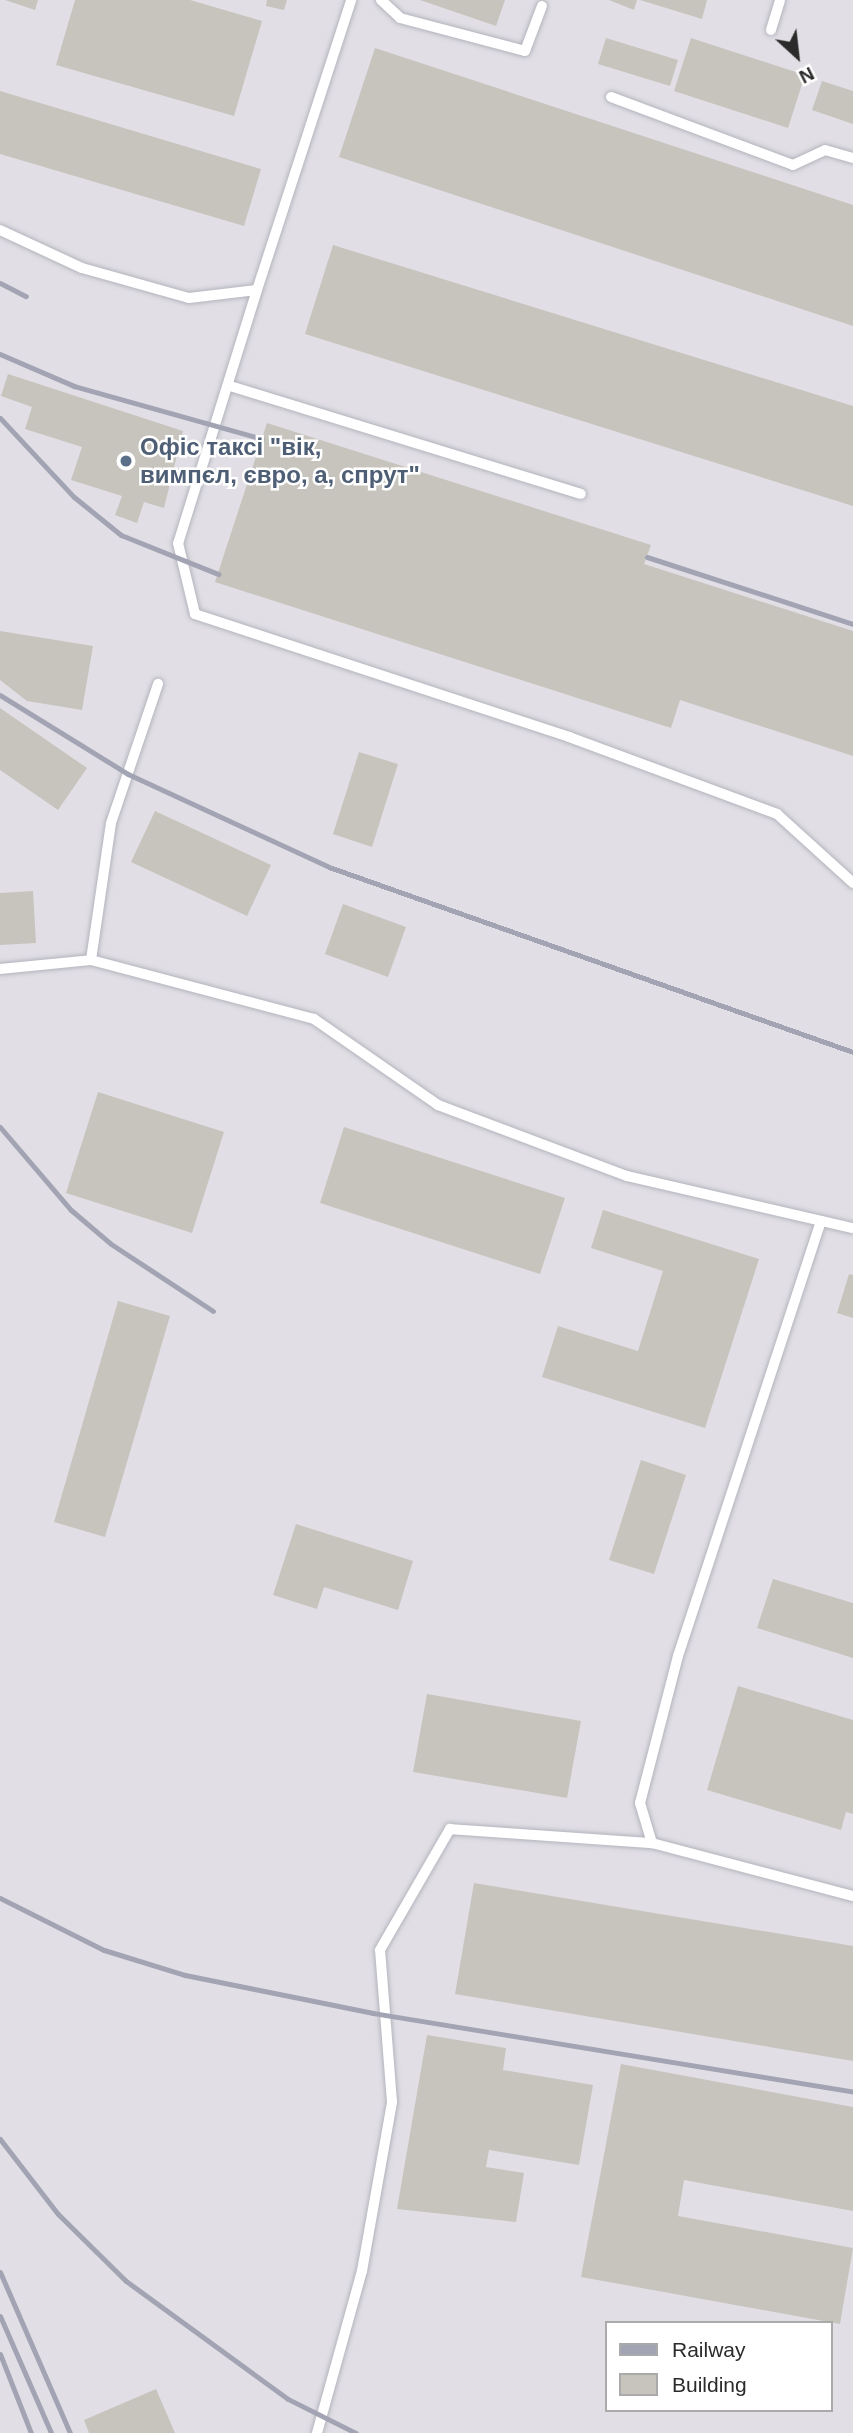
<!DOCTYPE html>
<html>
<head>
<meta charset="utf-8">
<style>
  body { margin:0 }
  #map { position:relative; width:853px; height:2433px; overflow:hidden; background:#ece7df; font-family:Arial,sans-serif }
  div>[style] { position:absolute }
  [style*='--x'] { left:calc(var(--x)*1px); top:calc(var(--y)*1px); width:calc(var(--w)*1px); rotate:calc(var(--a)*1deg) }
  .industrial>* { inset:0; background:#e1dfe5 }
  .building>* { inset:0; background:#c7c4be }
  .roads { filter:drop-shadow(0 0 2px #b3b4bd) drop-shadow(0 0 2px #b3b4bd) }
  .service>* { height:10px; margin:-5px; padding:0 5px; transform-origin:5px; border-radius:5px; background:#fff }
  .rail>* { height:5px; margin:-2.5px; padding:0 2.5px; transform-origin:2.5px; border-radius:2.5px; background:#a2a4b4 }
  .dots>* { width:19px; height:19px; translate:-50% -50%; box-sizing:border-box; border:4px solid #fff; border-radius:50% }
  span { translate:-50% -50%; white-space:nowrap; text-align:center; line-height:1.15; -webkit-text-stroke:5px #fff; paint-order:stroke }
  .service-label { font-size:24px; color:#4e5e75; font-weight:700 }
  .left { translate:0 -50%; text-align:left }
  .legend { position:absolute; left:605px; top:2321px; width:228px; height:91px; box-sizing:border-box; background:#fff; border:2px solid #aaa; margin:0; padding:9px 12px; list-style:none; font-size:21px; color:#2b2b2b }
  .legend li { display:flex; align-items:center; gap:14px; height:35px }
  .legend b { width:35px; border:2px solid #aaa }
  .north { position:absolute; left:762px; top:21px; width:70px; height:70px; -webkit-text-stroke:5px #fff; paint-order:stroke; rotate:153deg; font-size:19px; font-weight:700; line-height:28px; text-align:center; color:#2b2b2b }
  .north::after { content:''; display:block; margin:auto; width:24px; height:32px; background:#2b2b2b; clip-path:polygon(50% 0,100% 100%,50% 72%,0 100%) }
</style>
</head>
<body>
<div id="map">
  <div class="industrial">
    <i style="clip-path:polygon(evenodd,0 0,853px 0,853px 2433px,0 2433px,0 0,606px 2323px,830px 2323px,830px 2410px,606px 2410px,606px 2323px)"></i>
  </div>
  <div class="building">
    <i style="clip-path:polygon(5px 0,38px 0,35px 10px)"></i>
    <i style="clip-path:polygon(75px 0,190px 0,262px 21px,234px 116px,56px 65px)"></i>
    <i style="clip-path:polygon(267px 0,287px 0,284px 10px,266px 6px)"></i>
    <i style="clip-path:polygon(420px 0,505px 0,496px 26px)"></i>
    <i style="clip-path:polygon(609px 0,637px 0,634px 10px)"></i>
    <i style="clip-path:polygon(640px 0,707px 0,702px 19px)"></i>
    <i style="clip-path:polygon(606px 38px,678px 60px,670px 86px,598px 64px)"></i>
    <i style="clip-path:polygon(691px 38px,805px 75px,788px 128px,674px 91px)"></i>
    <i style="clip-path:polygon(375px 48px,853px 205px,853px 326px,339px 157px)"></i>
    <i style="clip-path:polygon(822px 81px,853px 91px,853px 124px,812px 110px)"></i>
    <i style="clip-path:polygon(0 91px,261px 169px,244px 226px,0 154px)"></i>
    <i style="clip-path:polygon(333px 245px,853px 406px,853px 506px,305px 334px)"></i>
    <i style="clip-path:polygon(8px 374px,183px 431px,164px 508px,144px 502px,137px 523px,115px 515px,122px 496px,71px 480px,82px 447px,25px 429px,32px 407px,1px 396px)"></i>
    <i style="clip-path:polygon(267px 423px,651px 545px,644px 564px,853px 631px,853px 756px,680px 700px,671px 728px,215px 582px)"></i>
    <i style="clip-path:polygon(0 631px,93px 646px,82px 710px,27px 701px,0 680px)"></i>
    <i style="clip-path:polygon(0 708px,87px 768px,58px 810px,0 770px)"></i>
    <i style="clip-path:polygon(359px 752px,398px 764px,372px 847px,333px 834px)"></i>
    <i style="clip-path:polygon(155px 811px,271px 865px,247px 916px,131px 862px)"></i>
    <i style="clip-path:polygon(33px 891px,36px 943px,0 945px,0 893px)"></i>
    <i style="clip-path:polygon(343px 904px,406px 927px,388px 977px,325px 954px)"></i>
    <i style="clip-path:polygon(98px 1092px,224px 1132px,192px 1233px,66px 1193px)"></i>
    <i style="clip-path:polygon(344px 1127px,565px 1198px,540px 1274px,320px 1203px)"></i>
    <i style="clip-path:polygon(603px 1210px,759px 1259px,705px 1428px,542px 1377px,558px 1326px,638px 1351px,663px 1271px,591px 1248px)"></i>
    <i style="clip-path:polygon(849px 1274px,853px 1275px,853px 1318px,837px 1313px)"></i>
    <i style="clip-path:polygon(118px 1301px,170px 1316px,105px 1537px,54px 1522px)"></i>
    <i style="clip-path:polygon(641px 1460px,686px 1475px,654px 1574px,609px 1560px)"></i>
    <i style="clip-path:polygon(296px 1524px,413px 1561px,398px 1610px,324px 1587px,317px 1609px,273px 1595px)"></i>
    <i style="clip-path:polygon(773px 1579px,853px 1603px,853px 1658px,757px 1628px)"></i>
    <i style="clip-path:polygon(738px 1686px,853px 1720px,853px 1814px,846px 1812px,841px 1830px,707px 1790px)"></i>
    <i style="clip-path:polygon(427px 1694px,581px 1721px,567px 1798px,413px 1772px)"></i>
    <i style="clip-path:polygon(474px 1883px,853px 1946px,853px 2061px,455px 1994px)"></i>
    <i style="clip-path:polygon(427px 2035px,506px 2048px,503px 2070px,593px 2085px,579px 2165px,489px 2150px,486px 2167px,524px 2173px,516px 2222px,397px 2209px)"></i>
    <i style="clip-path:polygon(621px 2064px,853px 2107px,853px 2211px,684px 2180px,678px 2216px,853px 2248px,840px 2324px,581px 2277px)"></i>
    <i style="clip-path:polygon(156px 2389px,175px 2433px,89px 2433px,84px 2420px)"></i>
  </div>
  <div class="roads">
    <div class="service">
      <i style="--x:381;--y:0;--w:26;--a:43"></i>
      <i style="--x:400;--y:18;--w:129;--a:14.8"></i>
      <i style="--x:525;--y:51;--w:48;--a:-69.3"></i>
      <i style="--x:771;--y:30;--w:31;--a:-73"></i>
      <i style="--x:611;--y:97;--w:194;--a:20.5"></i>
      <i style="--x:793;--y:165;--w:35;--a:-25"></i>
      <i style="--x:825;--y:150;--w:29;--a:16"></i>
      <i style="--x:0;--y:230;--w:90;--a:24.9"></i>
      <i style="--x:82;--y:268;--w:111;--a:15.7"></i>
      <i style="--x:189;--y:298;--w:68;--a:-6.7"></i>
      <i style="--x:257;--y:290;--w:305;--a:-72"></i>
      <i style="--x:257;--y:290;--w:265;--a:107.3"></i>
      <i style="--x:178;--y:543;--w:73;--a:76.5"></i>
      <i style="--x:195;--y:614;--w:394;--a:18.2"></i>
      <i style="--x:569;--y:737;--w:222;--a:20.3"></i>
      <i style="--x:777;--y:814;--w:103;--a:42.2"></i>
      <i style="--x:230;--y:386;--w:367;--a:17.1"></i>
      <i style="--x:91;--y:960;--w:138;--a:-81.7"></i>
      <i style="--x:111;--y:823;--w:147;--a:-71.3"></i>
      <i style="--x:0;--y:969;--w:91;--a:-5.6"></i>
      <i style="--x:91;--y:960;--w:231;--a:14.8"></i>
      <i style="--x:314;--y:1019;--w:151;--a:34.7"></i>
      <i style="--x:438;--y:1105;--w:202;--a:20.6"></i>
      <i style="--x:627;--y:1176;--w:232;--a:13"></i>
      <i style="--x:821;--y:1221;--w:458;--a:108.2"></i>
      <i style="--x:678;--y:1656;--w:152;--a:104.5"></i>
      <i style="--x:640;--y:1803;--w:42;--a:73.3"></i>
      <i style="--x:652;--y:1843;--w:208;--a:14.8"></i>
      <i style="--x:317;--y:2433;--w:168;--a:-74.5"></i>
      <i style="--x:362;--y:2271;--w:172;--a:-79.9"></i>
      <i style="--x:392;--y:2102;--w:152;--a:-94.5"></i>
      <i style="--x:380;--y:1950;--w:140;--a:-60"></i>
      <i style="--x:450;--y:1829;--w:202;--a:4"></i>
    </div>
  </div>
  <div class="rail">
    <i style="--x:0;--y:283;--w:29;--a:27"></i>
    <i style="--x:0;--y:354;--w:81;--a:23.4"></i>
    <i style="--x:74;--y:386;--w:195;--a:15.7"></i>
    <i style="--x:0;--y:418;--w:108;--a:46.9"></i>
    <i style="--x:74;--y:497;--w:60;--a:39"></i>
    <i style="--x:121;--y:535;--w:105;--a:21.9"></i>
    <i style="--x:647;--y:557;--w:217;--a:18"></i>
    <i style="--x:0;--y:695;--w:150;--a:31.7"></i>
    <i style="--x:128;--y:774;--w:221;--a:24.8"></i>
    <i style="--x:329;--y:867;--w:556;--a:19.45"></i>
    <i style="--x:0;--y:1127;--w:109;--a:49.5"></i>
    <i style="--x:71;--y:1210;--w:52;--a:40.4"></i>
    <i style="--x:111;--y:1244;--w:122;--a:33.3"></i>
    <i style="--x:0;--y:1898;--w:116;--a:26.6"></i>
    <i style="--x:104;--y:1950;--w:85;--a:17.2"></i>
    <i style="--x:185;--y:1975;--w:192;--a:11.4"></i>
    <i style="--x:373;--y:2013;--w:486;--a:9.3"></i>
    <i style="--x:0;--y:2139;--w:95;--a:52.3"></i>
    <i style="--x:58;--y:2214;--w:95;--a:44.6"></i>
    <i style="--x:126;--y:2281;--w:200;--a:36.1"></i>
    <i style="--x:288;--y:2399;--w:76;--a:26.6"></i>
    <i style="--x:0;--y:2272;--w:176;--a:66.5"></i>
    <i style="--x:0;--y:2316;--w:128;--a:66.4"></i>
    <i style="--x:0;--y:2354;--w:85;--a:68.6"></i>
  </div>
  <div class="dots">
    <i style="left:126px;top:461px;background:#5c6f8a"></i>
  </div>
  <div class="service-label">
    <span class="left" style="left:140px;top:461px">Офіс таксі "вік,<br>вимпєл, євро, а, спрут"</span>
  </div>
  <ul class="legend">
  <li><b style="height:9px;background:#a2a4b4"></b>Railway</li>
  <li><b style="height:19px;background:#c7c4be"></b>Building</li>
  </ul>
  <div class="north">N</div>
</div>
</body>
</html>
